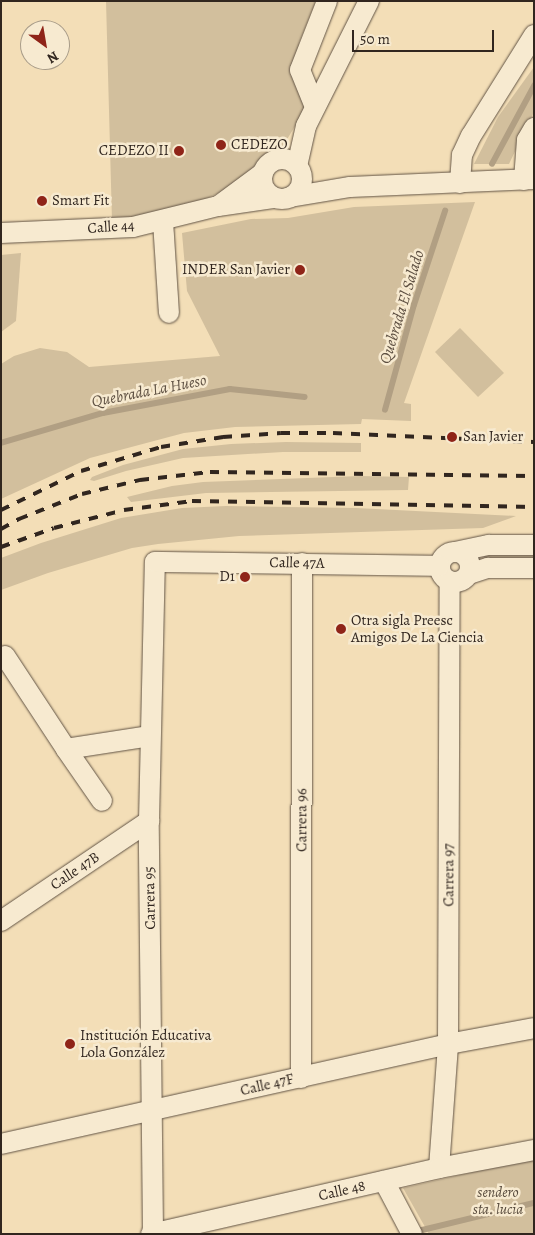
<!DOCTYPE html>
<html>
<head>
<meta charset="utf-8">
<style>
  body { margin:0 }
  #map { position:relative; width:535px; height:1235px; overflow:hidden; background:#f3deb7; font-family:Alegreya,serif }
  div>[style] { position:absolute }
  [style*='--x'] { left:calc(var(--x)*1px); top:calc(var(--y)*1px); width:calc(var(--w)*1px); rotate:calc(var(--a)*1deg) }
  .green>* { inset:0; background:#d2bf9d }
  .stream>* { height:5.5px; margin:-2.75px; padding:0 2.75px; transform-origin:2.75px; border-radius:2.75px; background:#b19f83 }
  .roads { filter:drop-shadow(0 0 1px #625445) drop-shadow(0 0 1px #625445) }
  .minor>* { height:20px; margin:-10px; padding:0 10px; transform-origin:10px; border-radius:10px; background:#f7ead0 }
  .minor>.ring { margin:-10px; padding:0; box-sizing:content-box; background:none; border:20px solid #f7ead0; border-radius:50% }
  .rail>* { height:4px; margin-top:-2px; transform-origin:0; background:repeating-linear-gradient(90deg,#31261f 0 9px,transparent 0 18px) }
  .dots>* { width:14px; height:14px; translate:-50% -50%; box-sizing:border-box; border:2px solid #f7ead0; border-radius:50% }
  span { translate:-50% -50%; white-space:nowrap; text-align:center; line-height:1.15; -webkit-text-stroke:5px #f7ead0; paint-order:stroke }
  .poi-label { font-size:15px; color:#31261f }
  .left { translate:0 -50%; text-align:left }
  .right { translate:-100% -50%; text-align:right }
  .street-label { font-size:15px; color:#31261f }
  .park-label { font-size:15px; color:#594c3e; font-style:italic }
  .water-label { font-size:16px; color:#5e5042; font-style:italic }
  .frame { position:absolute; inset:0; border:2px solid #31261f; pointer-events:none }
  .north { position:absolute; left:20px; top:20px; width:50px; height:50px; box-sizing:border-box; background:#f7ead0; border:1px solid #a89c89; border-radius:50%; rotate:148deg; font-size:14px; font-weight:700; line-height:20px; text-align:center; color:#31261f }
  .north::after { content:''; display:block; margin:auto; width:18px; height:22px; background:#8f2418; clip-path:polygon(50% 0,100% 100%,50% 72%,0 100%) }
  .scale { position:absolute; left:352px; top:30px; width:142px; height:22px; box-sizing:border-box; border:2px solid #31261f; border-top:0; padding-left:6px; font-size:15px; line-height:18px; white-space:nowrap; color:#31261f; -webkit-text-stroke:4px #f7ead0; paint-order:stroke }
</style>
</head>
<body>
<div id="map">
  <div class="green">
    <i style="clip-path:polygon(106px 1px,316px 1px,299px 43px,305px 76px,320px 85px,283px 146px,227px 189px,199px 202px,112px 221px)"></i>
    <i style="clip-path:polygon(534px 67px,534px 112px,509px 164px,474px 164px,498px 117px)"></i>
    <i style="clip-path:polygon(475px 202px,404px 403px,411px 404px,411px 421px,362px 419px,361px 424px,235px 427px,184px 433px,90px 458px,1px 499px,1px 364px,14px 356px,40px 348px,67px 352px,89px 367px,220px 356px,187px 291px,182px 233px,251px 219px,288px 218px,354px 207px)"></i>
    <i style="clip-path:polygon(21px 253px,16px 321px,1px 332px,1px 255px)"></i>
    <i style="clip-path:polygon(460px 328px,504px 373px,478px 397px,435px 352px)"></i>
    <i style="clip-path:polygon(286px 442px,361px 443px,361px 452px,283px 452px,183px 458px,126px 471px,94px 481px,90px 480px,92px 477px,123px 465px,183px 449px,231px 444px)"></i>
    <i style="clip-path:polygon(360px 476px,409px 477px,408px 490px,206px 493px,131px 502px,127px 497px,172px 486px,203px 482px)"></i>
    <i style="clip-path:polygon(226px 506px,356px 508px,516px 516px,483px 528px,239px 536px,158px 544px,132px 548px,48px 573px,1px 590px,1px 558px,41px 543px,121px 518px,182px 508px)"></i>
    <i style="clip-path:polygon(534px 553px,534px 559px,485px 559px,484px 557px,485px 554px)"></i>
    <i style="clip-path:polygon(534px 1158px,534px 1234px,429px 1234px,403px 1188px)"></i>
  </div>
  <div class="stream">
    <i style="--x:492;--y:164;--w:89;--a:-61.7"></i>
    <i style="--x:385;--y:410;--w:109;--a:-74.6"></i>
    <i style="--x:414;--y:305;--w:99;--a:-71.7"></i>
    <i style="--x:1;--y:443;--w:106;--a:-16.4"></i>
    <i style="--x:103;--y:413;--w:129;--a:-10.7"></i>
    <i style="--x:230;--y:389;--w:75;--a:6.1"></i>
    <i style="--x:414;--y:1232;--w:123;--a:-13.6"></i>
  </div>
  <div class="roads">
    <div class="minor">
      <i style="--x:315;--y:107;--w:40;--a:-112"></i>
      <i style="--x:300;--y:70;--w:74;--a:-68.6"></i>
      <i class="ring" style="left:262px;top:159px;width:20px;height:20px"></i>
      <i style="--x:297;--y:166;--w:41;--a:-77.3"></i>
      <i style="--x:306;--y:126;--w:140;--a:-63.3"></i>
      <i style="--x:524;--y:180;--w:40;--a:-85.7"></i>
      <i style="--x:527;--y:140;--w:14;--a:-60"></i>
      <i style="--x:460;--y:183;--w:28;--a:-86"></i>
      <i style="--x:462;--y:155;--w:21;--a:-65"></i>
      <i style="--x:471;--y:136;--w:119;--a:-58"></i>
      <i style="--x:290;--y:197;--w:61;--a:-9.5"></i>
      <i style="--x:350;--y:187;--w:184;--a:-2.5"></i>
      <i style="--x:221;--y:204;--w:52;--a:-36.4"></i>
      <i style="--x:163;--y:221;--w:92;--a:86.3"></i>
      <i style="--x:1;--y:233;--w:132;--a:-2.6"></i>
      <i style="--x:133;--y:227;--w:88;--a:-13.9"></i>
      <i style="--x:218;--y:206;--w:57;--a:-8.1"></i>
      <i class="ring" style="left:440px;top:552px;width:10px;height:10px"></i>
      <i style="--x:455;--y:552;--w:35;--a:-12"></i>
      <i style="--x:489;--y:545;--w:45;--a:0"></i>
      <i style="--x:469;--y:574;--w:20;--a:-18"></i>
      <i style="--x:488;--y:568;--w:46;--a:0"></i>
      <i style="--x:5;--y:656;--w:111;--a:56.7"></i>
      <i style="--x:66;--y:749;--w:85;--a:-8.8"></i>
      <i style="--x:66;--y:749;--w:63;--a:55.3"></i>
      <i style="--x:1;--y:921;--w:179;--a:-34"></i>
      <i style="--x:301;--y:1078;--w:515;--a:-89.89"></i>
      <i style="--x:1;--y:1144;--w:458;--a:-12.6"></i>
      <i style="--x:448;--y:1044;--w:87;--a:-10.5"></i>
      <i style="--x:439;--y:1168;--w:124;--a:-85.8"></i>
      <i style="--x:448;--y:1044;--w:462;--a:-89.8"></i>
      <i style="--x:384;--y:1181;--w:60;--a:62.2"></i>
      <i style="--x:153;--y:1233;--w:412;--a:-90.6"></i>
      <i style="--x:149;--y:821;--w:259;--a:-88.7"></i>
      <i style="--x:155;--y:562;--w:284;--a:0.8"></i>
      <i style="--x:151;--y:1234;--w:295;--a:-12.9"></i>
      <i style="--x:439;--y:1168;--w:97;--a:-10.7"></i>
    </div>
  </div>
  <div class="rail">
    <i style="--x:1;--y:510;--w:89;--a:-26"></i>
    <i style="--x:81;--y:471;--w:84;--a:-16.7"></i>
    <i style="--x:161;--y:447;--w:63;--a:-9.2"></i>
    <i style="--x:223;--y:437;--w:58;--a:-3.9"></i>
    <i style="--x:281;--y:433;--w:52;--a:0"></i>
    <i style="--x:333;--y:433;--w:201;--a:2.6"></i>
    <i style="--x:1;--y:529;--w:21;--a:-29"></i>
    <i style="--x:19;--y:519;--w:68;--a:-21.6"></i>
    <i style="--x:82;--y:494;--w:60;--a:-13.6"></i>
    <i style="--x:140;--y:480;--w:70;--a:-6.5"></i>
    <i style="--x:210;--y:472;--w:324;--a:0.7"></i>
    <i style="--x:1;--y:547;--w:56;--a:-19.7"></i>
    <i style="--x:54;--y:528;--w:72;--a:-14.4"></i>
    <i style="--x:124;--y:510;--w:69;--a:-7.5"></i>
    <i style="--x:192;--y:501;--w:342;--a:1"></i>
  </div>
  <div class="dots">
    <i style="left:221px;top:145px;background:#8f2418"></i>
    <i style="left:179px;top:151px;background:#8f2418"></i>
    <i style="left:42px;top:201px;background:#8f2418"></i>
    <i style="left:300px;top:270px;background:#8f2418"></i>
    <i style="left:452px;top:437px;background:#8f2418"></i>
    <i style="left:245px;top:577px;background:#8f2418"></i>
    <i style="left:341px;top:629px;background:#8f2418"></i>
    <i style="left:70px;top:1044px;background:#8f2418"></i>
  </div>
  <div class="poi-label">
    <span class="left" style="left:231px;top:145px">CEDEZO</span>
    <span class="right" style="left:169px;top:151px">CEDEZO II</span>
    <span class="left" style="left:52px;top:201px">Smart Fit</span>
    <span class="right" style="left:290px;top:270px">INDER San Javier</span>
    <span class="left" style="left:463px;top:437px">San Javier</span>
    <span class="right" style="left:235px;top:577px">D1</span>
    <span class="left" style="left:351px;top:629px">Otra sigla Preesc<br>Amigos De La Ciencia</span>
    <span class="left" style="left:80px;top:1044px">Institución Educativa<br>Lola González</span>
  </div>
  <div class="street-label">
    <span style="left:111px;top:227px;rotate:-4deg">Calle 44</span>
    <span style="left:297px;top:563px;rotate:1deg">Calle 47A</span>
    <span style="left:302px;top:820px;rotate:-90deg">Carrera 96</span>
    <span style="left:75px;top:871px;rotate:-34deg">Calle 47B</span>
    <span style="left:449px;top:875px;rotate:-90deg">Carrera 97</span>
    <span style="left:150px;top:898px;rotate:-91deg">Carrera 95</span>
    <span style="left:267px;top:1085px;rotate:-13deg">Calle 47F</span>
    <span style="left:342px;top:1191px;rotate:-13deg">Calle 48</span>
  </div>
  <div class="park-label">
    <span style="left:498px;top:1201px">sendero<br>sta. lucia</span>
  </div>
  <div class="water-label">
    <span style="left:402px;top:307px;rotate:-73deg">Quebrada El Salado</span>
    <span style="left:149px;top:391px;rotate:-11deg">Quebrada La Hueso</span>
  </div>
  <div class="frame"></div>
  <div class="north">N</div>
  <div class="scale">50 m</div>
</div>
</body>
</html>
